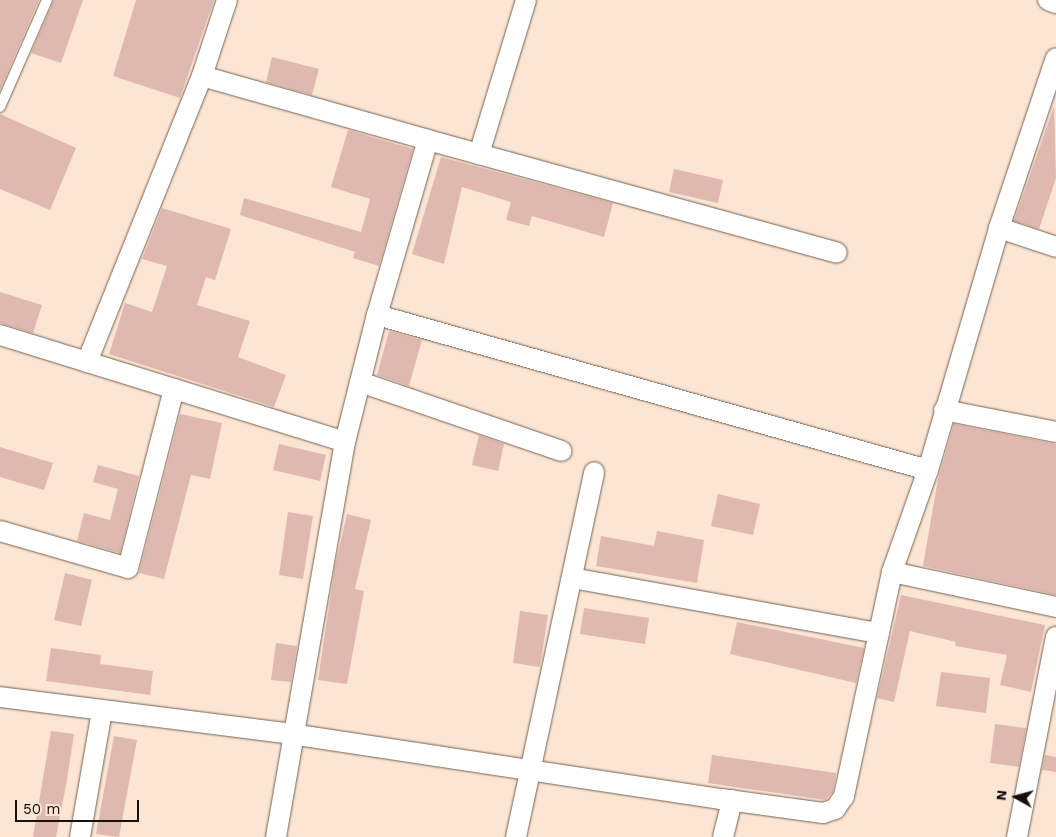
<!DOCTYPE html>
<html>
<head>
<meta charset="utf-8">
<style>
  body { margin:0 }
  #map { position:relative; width:1056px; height:837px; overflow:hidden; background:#fce5d3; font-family:"Work Sans",sans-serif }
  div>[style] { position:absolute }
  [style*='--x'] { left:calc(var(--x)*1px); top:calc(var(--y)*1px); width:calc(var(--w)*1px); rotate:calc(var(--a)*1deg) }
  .building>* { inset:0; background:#dfb9b0 }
  .roads { filter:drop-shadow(0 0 1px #756152) drop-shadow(0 0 1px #756152) }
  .lane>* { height:10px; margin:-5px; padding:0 5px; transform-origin:5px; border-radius:5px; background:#fff }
  .street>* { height:20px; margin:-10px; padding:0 10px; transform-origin:10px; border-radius:10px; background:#fff }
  span { translate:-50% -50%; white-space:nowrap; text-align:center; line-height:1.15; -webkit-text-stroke:4.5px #fce5d3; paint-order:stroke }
  .north { position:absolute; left:991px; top:772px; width:50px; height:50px; -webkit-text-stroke:4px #fce5d3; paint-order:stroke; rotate:277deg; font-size:14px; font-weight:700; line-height:20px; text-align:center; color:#18110b }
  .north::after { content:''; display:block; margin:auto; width:18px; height:22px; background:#18110b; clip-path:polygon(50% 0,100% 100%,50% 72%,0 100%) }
  .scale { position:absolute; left:15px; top:800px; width:124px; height:22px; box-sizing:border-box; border:2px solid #18110b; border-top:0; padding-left:6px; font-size:15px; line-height:18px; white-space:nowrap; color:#18110b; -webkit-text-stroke:4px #fce5d3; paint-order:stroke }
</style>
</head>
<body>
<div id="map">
  <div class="building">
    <i style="clip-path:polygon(0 0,39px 0,0 90px)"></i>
    <i style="clip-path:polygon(54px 0,83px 0,61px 63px,31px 53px)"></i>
    <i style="clip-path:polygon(136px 0,214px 0,180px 98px,113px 76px)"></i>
    <i style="clip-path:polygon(272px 57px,319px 69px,312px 95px,266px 82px)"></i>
    <i style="clip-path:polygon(1054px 106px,1056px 178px,1039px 229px,1014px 221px)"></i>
    <i style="clip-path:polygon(0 114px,76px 148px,50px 210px,0 189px)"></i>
    <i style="clip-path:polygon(348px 130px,413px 149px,379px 266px,353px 258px,355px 252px,240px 215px,244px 198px,361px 232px,370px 199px,331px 187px)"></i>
    <i style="clip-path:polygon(441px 157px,613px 203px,604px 237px,532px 216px,529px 226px,506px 220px,511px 202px,462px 187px,444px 264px,412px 254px)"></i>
    <i style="clip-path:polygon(674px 169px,723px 180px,718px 203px,669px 192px)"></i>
    <i style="clip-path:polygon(162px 208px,231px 229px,215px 280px,206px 277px,197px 305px,250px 321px,238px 357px,286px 375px,274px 407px,109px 354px,125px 303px,152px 312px,167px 266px,142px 259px)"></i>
    <i style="clip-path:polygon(0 292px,42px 305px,33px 333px,0 323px)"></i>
    <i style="clip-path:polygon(389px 331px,422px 340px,409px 386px,377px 375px)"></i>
    <i style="clip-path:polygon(180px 414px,222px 423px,210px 479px,191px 475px,164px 579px,139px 573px)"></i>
    <i style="clip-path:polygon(954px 424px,1056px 444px,1056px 595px,923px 566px,938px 479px)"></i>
    <i style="clip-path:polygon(479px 435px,504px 444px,498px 471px,472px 465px)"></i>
    <i style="clip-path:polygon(279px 444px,326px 455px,320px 481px,273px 470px)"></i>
    <i style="clip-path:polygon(0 447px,53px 463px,44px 490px,0 477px)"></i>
    <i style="clip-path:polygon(98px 465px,139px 476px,120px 553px,77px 541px,84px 513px,110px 520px,118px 489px,93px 482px)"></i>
    <i style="clip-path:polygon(718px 494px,760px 504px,753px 535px,711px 526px)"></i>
    <i style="clip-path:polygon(288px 512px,313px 516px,303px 579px,279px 575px)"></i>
    <i style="clip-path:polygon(347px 514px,371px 520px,355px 589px,364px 591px,347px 684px,318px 680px,335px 566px)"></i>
    <i style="clip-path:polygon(657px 531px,704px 540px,697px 583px,596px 566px,601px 536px,654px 546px)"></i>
    <i style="clip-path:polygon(65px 573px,92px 580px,81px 626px,54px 620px)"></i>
    <i style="clip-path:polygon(901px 595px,1045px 625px,1031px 692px,1000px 685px,1007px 655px,955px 646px,956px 642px,910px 631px,894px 702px,877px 698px)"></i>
    <i style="clip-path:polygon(584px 608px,649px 618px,645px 644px,580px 634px)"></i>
    <i style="clip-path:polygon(520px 611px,548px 615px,540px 667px,513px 663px)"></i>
    <i style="clip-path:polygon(737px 622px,864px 648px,856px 683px,730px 654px)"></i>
    <i style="clip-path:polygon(276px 643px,297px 646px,291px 682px,271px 680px)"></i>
    <i style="clip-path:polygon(51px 648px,101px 655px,100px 664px,153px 671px,150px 695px,46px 681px)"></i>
    <i style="clip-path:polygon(941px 672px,990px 678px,986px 713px,936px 706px)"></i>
    <i style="clip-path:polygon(995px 724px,1026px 728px,1019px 767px,990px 763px)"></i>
    <i style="clip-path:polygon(51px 731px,74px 734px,67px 780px,56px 837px,33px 837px)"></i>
    <i style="clip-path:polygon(114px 736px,137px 740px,119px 837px,96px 834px)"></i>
    <i style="clip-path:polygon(712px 755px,836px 773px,833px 792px,825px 800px,708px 783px)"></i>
    <i style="clip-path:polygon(1045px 755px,1056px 757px,1056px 772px,1042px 770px)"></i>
  </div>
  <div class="roads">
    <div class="lane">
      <i style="--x:0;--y:107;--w:117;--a:-66.3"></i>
    </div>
    <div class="street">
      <i style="--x:1048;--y:0;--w:9;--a:21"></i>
      <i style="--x:202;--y:76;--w:80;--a:-71.8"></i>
      <i style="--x:479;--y:154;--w:161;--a:-73"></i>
      <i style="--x:999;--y:228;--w:60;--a:18.4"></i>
      <i style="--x:377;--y:315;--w:572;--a:15.71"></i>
      <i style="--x:0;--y:335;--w:361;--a:17.2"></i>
      <i style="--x:87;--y:362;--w:308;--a:-68.1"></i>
      <i style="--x:202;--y:76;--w:235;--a:15.8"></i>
      <i style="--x:360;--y:382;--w:213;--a:18.9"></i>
      <i style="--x:944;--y:410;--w:114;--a:11.1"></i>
      <i style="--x:0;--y:531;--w:133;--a:16.1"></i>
      <i style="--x:128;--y:568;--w:185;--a:-75.6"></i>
      <i style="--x:892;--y:572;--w:168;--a:12"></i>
      <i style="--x:572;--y:578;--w:312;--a:10.2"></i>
      <i style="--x:0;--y:697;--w:293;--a:7.2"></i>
      <i style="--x:291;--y:734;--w:435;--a:8.6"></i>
      <i style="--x:721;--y:799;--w:103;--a:7.8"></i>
      <i style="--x:823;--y:813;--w:13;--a:-18"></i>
      <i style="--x:835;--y:809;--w:16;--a:-55"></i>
      <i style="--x:844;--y:796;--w:229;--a:-77.9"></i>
      <i style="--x:892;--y:572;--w:108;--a:-70.6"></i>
      <i style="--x:928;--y:470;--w:252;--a:-73.6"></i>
      <i style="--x:999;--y:228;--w:179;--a:-71.5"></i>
      <i style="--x:80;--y:837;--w:128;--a:-80.1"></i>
      <i style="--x:276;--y:837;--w:401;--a:-80.1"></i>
      <i style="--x:345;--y:442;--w:131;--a:-75.9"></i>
      <i style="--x:377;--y:315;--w:182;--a:-73.8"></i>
      <i style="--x:428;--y:140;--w:424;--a:15.4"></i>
      <i style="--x:516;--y:837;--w:373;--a:-77.9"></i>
      <i style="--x:723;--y:837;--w:38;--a:-76"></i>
      <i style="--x:1017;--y:837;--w:204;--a:-79"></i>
    </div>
  </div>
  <div class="north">N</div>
  <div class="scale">50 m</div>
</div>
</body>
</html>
